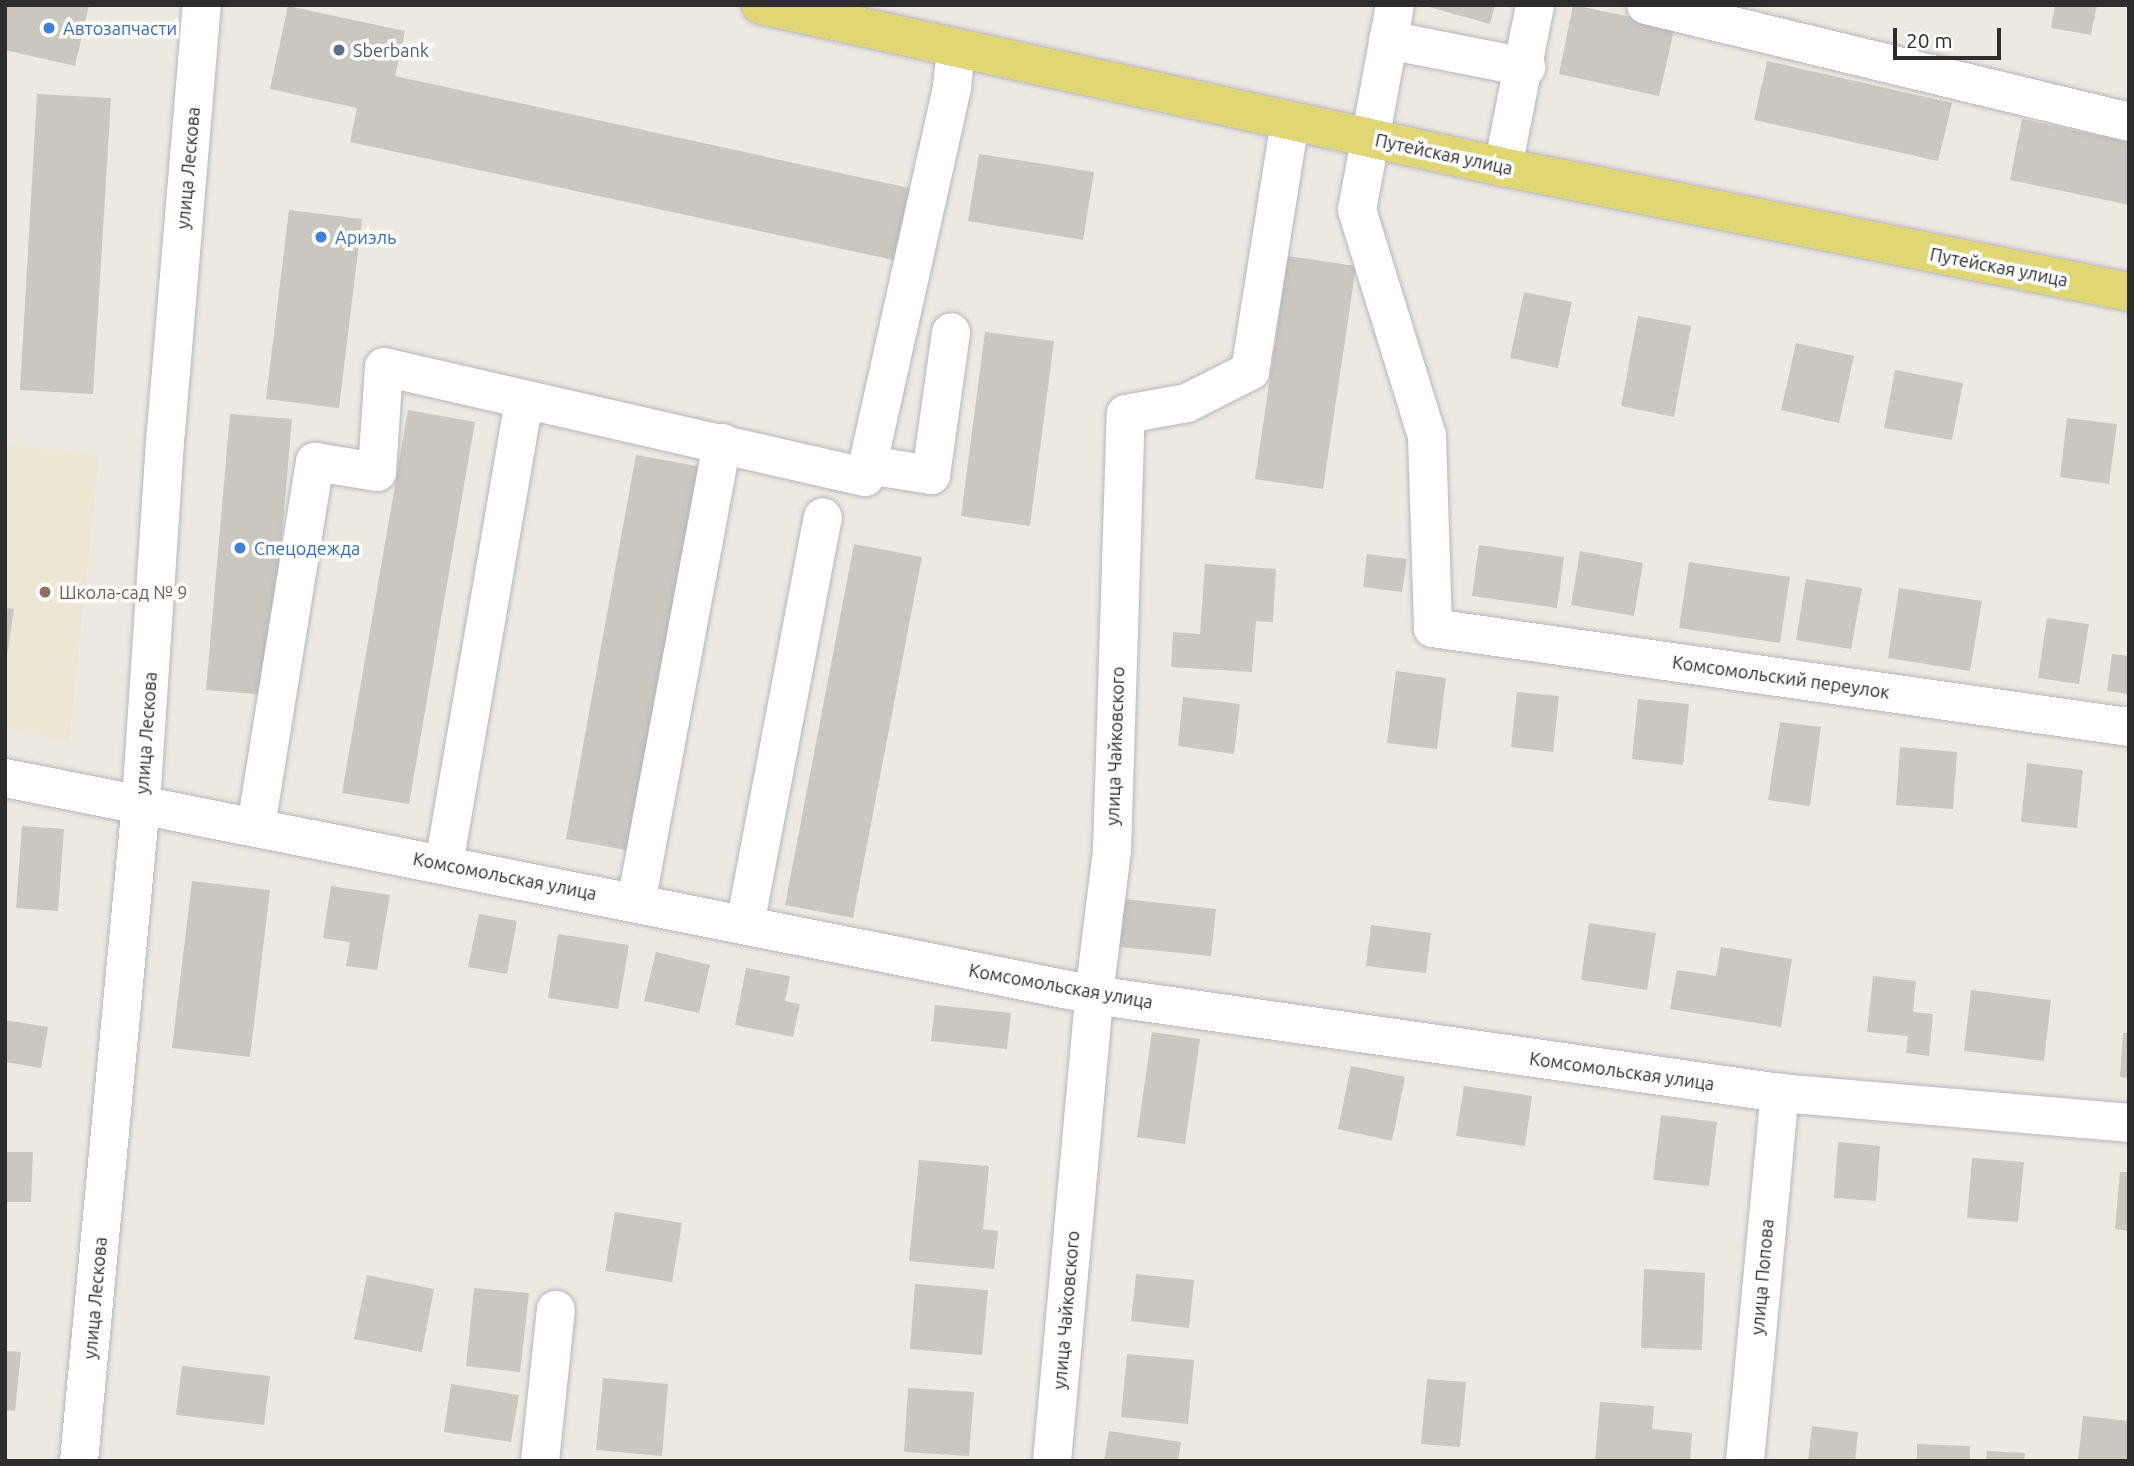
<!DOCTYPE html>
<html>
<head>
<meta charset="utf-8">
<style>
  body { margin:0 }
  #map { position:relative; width:2134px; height:1466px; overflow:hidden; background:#ece9e1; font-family:Ubuntu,sans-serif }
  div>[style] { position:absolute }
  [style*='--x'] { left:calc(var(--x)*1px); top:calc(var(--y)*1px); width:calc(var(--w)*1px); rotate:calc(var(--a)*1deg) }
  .education>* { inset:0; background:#ece7d3 }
  .building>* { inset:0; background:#c9c7bf }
  .roads { filter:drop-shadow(0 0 2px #b5b5bf) drop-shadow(0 0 2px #b5b5bf) }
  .minor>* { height:38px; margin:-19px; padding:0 19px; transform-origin:19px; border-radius:19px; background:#fff }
  .major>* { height:38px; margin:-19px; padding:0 19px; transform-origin:19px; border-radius:19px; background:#e0d673 }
  .dots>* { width:19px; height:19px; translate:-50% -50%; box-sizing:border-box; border:4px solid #fff; border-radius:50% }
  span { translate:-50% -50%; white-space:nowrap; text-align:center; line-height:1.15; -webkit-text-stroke:7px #fff; paint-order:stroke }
  .shop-label { font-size:18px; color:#366cbe }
  .left { translate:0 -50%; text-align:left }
  .service-label { font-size:18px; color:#4e5e75 }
  .street-label { font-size:18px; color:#2d2d2d }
  .education-label { font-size:18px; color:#785e54 }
  .frame { position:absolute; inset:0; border:7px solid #2d2d2d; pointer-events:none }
  .scale { position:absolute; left:1893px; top:28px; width:108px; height:32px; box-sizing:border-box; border:4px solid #2d2d2d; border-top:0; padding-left:9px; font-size:21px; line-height:24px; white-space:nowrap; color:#2d2d2d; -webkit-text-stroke:5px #fff; paint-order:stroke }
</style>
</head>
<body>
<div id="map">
  <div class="education">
    <i style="clip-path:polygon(5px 444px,99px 456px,69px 741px,5px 729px)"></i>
  </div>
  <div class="building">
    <i style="clip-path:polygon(5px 5px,89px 5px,75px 66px,5px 50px)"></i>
    <i style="clip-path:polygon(1422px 5px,1495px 5px,1490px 24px)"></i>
    <i style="clip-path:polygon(1573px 5px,1675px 26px,1659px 96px,1559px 74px)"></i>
    <i style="clip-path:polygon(2055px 5px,2097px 5px,2091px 35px,2051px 28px)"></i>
    <i style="clip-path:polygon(288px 6px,405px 31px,395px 76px,914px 189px,898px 261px,350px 142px,357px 108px,270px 89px)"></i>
    <i style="clip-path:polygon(1767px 61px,1952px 103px,1938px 161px,1754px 120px)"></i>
    <i style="clip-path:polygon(37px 94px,111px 98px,93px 394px,20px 390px)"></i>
    <i style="clip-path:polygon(2022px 119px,2129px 142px,2129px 205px,2010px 180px)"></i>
    <i style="clip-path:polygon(979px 154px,1094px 172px,1083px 240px,968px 221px)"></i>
    <i style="clip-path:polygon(289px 210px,362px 219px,339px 408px,266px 399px)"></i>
    <i style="clip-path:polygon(1288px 256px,1356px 266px,1323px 489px,1255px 479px)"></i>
    <i style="clip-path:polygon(1524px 292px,1572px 302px,1558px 368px,1510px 358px)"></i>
    <i style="clip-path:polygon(1638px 316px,1691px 326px,1674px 417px,1621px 406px)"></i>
    <i style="clip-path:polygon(985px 332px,1054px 341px,1030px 526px,961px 516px)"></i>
    <i style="clip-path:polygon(1796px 343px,1854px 356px,1839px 423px,1781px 410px)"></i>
    <i style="clip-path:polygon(1895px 370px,1963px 383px,1952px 440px,1884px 428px)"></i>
    <i style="clip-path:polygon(408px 410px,475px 422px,409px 804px,342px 793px)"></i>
    <i style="clip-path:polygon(230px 414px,292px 419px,268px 695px,206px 690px)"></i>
    <i style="clip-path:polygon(2067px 418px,2117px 424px,2109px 484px,2060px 477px)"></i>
    <i style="clip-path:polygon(636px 455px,708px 468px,637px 852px,566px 839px)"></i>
    <i style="clip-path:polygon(854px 544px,922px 557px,853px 918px,785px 905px)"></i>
    <i style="clip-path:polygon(1479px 545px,1564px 557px,1557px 608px,1472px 596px)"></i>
    <i style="clip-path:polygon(1580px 551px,1643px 563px,1634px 616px,1571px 605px)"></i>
    <i style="clip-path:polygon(1367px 554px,1407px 559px,1402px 592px,1363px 587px)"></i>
    <i style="clip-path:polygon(1689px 562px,1790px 577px,1780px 643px,1679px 628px)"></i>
    <i style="clip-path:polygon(1205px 564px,1276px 569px,1273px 622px,1256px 621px,1252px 672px,1171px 667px,1173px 632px,1200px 634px)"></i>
    <i style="clip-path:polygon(1806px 579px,1862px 588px,1851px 649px,1796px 640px)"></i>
    <i style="clip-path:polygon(1899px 588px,1982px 601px,1970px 671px,1888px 658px)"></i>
    <i style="clip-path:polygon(5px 608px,14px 609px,7px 656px,5px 656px)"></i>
    <i style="clip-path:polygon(2047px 618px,2089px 624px,2079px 684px,2038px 678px)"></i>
    <i style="clip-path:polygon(2112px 654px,2129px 656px,2129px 694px,2107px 691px)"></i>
    <i style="clip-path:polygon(1396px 671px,1446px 678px,1437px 749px,1387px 743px)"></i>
    <i style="clip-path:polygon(1517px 692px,1559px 696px,1553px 752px,1511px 747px)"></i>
    <i style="clip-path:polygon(1183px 697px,1240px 704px,1234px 754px,1178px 746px)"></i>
    <i style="clip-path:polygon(1638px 699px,1689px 704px,1683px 765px,1632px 759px)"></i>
    <i style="clip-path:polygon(1780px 722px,1821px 727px,1810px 806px,1768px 800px)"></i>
    <i style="clip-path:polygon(1900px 747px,1957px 752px,1953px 809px,1896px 805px)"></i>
    <i style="clip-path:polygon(2027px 763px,2083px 770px,2077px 828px,2021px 822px)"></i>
    <i style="clip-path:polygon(22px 826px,64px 829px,58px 911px,16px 908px)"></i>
    <i style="clip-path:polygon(192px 881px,270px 890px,250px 1057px,172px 1048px)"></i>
    <i style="clip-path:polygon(331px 886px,390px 895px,377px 970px,346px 966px,350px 942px,323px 938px)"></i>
    <i style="clip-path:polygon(1124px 899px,1216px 909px,1211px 956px,1119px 947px)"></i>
    <i style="clip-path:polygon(479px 914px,517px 921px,507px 974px,468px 967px)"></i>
    <i style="clip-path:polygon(1589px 923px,1656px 933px,1647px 990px,1581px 980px)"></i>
    <i style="clip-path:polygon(1371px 925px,1431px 933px,1426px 973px,1366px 966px)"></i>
    <i style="clip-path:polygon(558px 934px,629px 945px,618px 1009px,548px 998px)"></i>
    <i style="clip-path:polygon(1721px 947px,1792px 959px,1781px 1027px,1670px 1009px,1677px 970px,1716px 976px)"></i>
    <i style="clip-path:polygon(656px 952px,710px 965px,699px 1013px,644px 1001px)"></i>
    <i style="clip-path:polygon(746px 968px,790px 976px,785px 1001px,800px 1004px,793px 1037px,735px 1025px)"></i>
    <i style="clip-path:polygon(1873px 976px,1916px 981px,1913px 1012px,1933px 1014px,1929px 1056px,1906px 1053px,1908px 1036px,1867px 1032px)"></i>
    <i style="clip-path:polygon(1971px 990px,2051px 1000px,2044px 1061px,1964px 1051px)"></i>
    <i style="clip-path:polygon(935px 1005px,1011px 1013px,1007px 1049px,931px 1041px)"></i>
    <i style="clip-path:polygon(5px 1020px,48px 1027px,41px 1068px,5px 1062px)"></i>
    <i style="clip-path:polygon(1152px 1032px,1200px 1039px,1185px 1144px,1137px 1137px)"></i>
    <i style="clip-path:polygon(2123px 1033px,2129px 1033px,2129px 1078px,2120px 1077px)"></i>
    <i style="clip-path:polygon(1351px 1066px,1405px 1077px,1392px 1141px,1338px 1129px)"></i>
    <i style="clip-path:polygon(1464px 1086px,1532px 1096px,1525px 1146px,1456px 1136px)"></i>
    <i style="clip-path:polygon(1661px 1115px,1717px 1122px,1709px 1186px,1653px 1180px)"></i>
    <i style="clip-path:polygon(1838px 1142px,1880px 1146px,1876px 1201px,1834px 1198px)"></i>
    <i style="clip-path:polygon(5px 1152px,33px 1152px,31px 1202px,5px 1202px)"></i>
    <i style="clip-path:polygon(1972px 1158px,2024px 1162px,2018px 1222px,1967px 1218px)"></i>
    <i style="clip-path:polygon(919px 1160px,989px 1166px,983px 1229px,998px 1231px,994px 1269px,909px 1261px)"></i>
    <i style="clip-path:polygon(2120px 1172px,2129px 1172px,2129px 1231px,2115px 1229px)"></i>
    <i style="clip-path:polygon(615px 1212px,682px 1223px,672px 1282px,605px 1271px)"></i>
    <i style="clip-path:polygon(1644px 1269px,1705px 1273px,1702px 1350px,1641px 1348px)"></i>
    <i style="clip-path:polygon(1136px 1274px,1194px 1280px,1189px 1328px,1131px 1321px)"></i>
    <i style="clip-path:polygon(367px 1275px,434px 1289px,422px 1352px,354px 1339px)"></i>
    <i style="clip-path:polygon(915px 1284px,988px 1290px,982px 1355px,910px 1349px)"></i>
    <i style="clip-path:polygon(474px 1288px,529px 1293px,520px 1372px,466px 1366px)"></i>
    <i style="clip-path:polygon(5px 1351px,21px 1352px,15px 1411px,5px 1410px)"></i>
    <i style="clip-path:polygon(1127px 1354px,1194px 1360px,1188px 1424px,1121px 1417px)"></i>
    <i style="clip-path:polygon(182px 1366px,270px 1376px,264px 1425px,176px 1415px)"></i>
    <i style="clip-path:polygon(603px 1378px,668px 1384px,662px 1456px,596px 1450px)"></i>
    <i style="clip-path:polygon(1427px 1379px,1466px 1382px,1460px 1447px,1421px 1444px)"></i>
    <i style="clip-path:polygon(451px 1384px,519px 1395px,511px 1442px,444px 1432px)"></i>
    <i style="clip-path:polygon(908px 1388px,974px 1392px,969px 1456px,904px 1452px)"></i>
    <i style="clip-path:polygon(1600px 1402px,1654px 1406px,1652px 1429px,1692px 1433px,1690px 1461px,1595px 1461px)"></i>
    <i style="clip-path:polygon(2083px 1416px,2129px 1421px,2129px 1461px,2078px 1461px)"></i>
    <i style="clip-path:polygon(1812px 1426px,1858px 1432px,1855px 1461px,1808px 1461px)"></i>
    <i style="clip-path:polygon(1109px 1431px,1181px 1442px,1178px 1461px,1104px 1461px)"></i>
    <i style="clip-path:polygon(1917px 1444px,1970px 1446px,1970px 1461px,1917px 1461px)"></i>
    <i style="clip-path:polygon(1987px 1451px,2025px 1453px,2024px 1461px,1986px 1461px)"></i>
  </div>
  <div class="roads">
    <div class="minor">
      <i style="--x:1395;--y:5;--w:208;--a:100.5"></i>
      <i style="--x:1357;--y:210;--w:237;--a:72.8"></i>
      <i style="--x:1427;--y:436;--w:192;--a:88.2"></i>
      <i style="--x:1433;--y:628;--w:703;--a:8.1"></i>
      <i style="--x:1646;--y:5;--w:497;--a:13.6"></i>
      <i style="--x:1388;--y:40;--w:141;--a:11.1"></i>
      <i style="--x:1503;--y:167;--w:165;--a:-78.8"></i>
      <i style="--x:868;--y:465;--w:64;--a:9"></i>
      <i style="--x:931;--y:475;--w:144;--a:-82"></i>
      <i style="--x:5;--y:778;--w:1110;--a:11.27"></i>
      <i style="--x:1094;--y:995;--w:693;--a:8.13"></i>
      <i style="--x:1780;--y:1093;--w:350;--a:4.9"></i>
      <i style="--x:256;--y:826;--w:369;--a:-80.8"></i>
      <i style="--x:315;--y:462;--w:63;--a:9.2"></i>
      <i style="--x:377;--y:472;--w:105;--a:-86.2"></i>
      <i style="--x:384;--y:367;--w:493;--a:12.9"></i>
      <i style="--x:865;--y:477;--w:400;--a:-77.4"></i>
      <i style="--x:952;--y:87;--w:39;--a:-84"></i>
      <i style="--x:444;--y:864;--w:470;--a:-80.2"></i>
      <i style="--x:636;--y:903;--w:468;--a:-79.4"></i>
      <i style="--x:745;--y:925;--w:415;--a:-79.2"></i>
      <i style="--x:79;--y:1461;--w:661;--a:-84.62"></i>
      <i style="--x:141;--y:803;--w:373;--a:-86.2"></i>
      <i style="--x:166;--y:431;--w:428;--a:-85.2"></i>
      <i style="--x:540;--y:1461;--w:152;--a:-84"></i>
      <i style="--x:1052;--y:1461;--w:468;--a:-84.8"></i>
      <i style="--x:1094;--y:995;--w:145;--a:-82.9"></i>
      <i style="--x:1112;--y:851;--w:437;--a:-88.2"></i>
      <i style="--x:1126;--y:414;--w:62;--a:-10.2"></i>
      <i style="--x:1187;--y:403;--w:71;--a:-26.9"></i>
      <i style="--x:1250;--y:371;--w:253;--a:-80.9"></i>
      <i style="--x:1745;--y:1461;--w:370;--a:-84.6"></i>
    </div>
    <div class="major">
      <i style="--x:761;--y:5;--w:759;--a:12.32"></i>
      <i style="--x:1503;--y:167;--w:638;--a:11.29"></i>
    </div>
  </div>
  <div class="dots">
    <i style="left:49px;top:28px;background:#3f7fe0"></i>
    <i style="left:339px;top:50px;background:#5c6f8a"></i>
    <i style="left:321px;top:237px;background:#3f7fe0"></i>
    <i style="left:240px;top:548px;background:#3f7fe0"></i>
    <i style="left:45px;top:592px;background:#8d6e63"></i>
  </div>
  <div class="shop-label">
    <span class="left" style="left:63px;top:28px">Автозапчасти</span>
    <span class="left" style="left:335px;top:237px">Ариэль</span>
    <span class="left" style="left:254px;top:548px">Спецодежда</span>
  </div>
  <div class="service-label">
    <span class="left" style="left:353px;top:50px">Sberbank</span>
  </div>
  <div class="street-label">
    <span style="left:1444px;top:154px;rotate:12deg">Путейская улица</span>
    <span style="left:188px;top:168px;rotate:-85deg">улица Лескова</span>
    <span style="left:1999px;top:267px;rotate:11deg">Путейская улица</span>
    <span style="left:1781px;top:677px;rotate:8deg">Комсомольский переулок</span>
    <span style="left:146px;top:733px;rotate:-86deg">улица Лескова</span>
    <span style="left:1115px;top:746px;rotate:-88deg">улица Чайковского</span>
    <span style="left:505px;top:876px;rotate:11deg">Комсомольская улица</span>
    <span style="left:1061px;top:986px;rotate:10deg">Комсомольская улица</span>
    <span style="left:1622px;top:1071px;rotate:8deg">Комсомольская улица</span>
    <span style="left:1762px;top:1277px;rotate:-85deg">улица Попова</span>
    <span style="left:95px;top:1298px;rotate:-85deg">улица Лескова</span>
    <span style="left:1066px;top:1310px;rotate:-85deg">улица Чайковского</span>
  </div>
  <div class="education-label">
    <span class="left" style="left:59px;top:592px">Школа-сад № 9</span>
  </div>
  <div class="frame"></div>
  <div class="scale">20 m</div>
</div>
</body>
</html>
